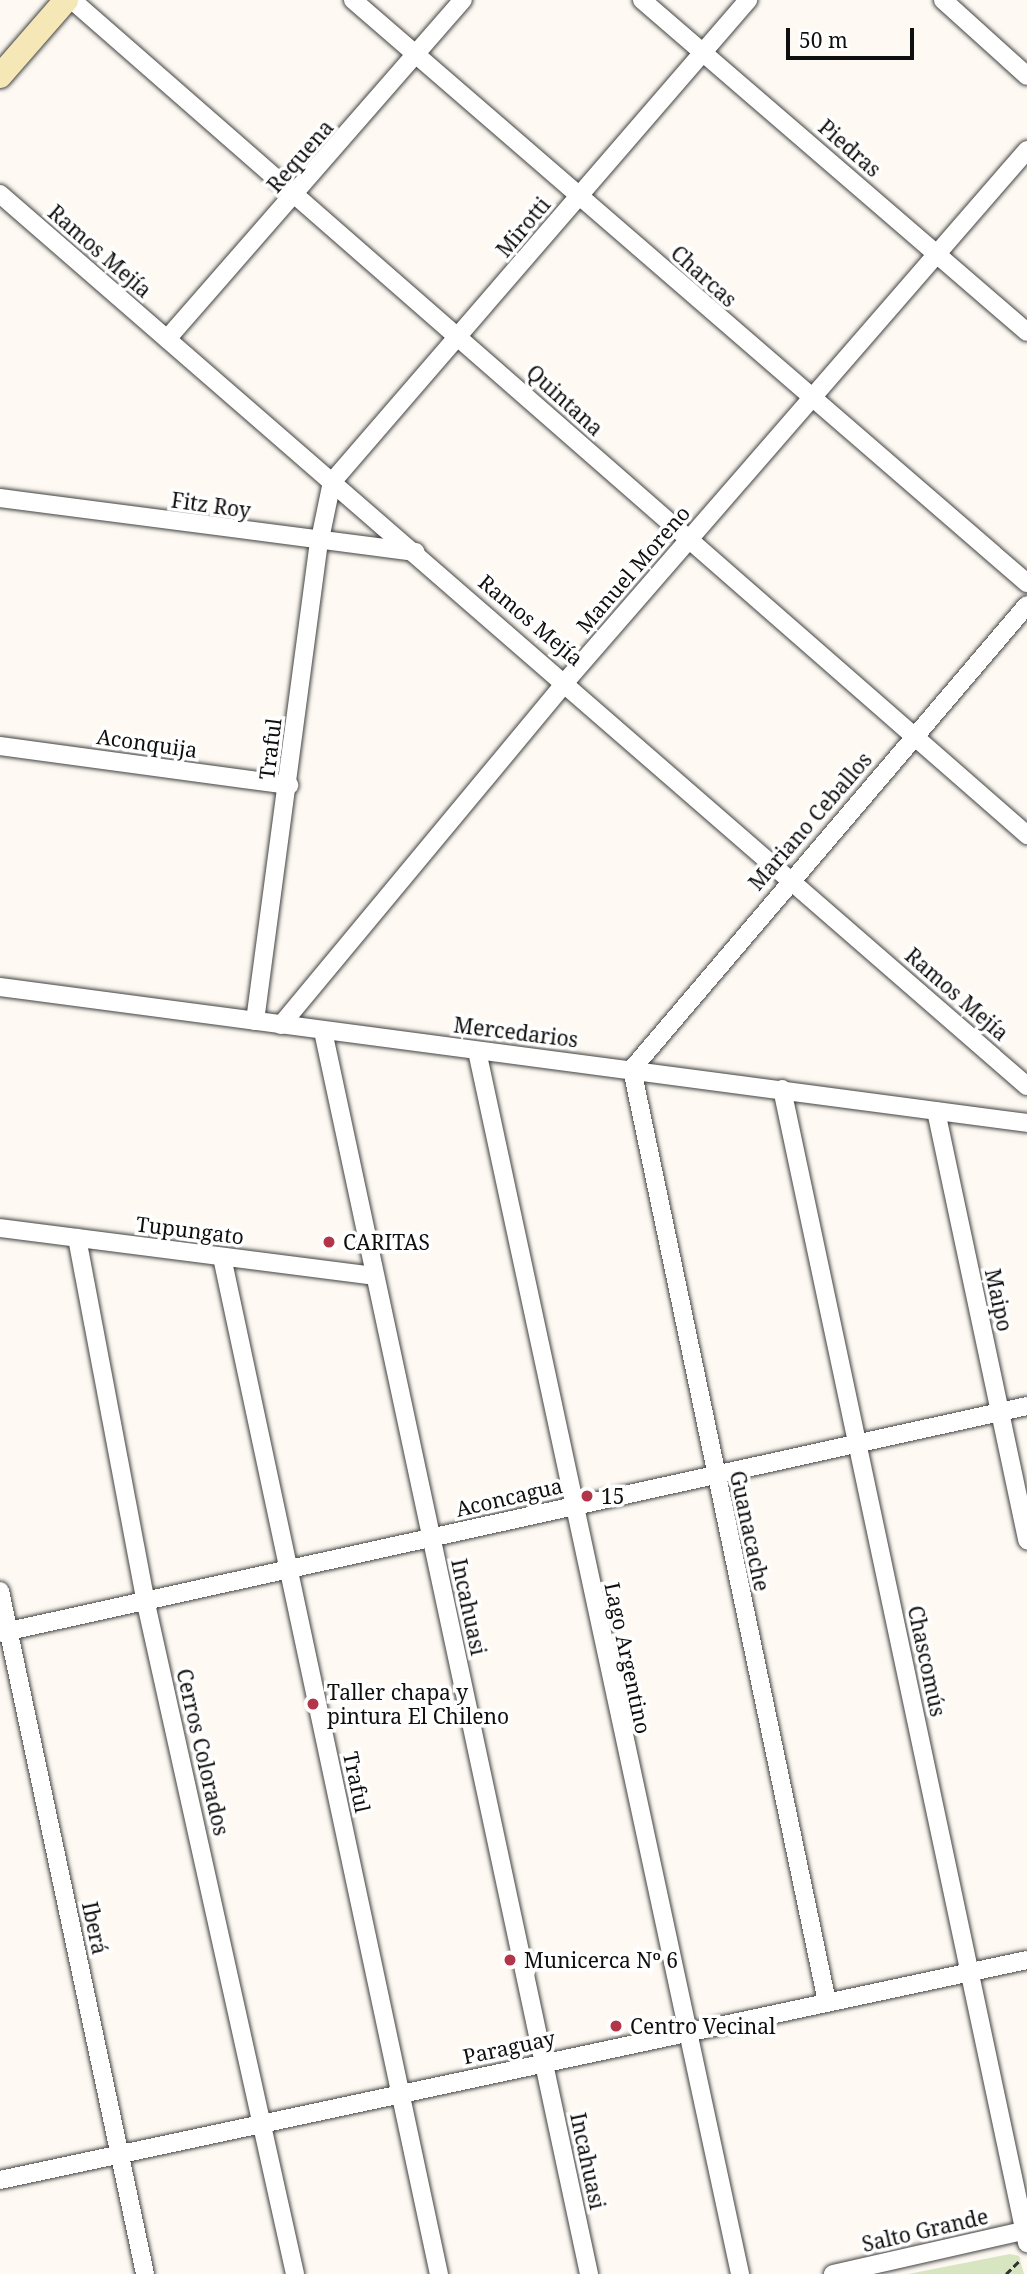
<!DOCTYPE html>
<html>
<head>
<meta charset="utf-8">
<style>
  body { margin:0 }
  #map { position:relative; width:1027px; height:2274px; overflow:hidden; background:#fefaf3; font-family:"Noto Serif",serif }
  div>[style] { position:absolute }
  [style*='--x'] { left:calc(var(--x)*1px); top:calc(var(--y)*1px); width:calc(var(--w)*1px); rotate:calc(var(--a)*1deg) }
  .green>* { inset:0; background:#d7e5c0 }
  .path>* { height:2.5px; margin-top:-1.25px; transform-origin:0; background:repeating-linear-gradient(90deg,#313131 0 7px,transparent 0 10.5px) }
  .roads { filter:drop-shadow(0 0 2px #424242) drop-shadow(0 0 2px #424242) }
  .street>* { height:18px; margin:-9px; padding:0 9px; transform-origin:9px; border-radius:9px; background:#fff }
  .secondary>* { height:24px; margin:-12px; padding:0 12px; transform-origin:12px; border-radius:12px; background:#f6e8b6 }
  .dots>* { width:19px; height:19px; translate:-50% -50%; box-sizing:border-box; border:4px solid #fff; border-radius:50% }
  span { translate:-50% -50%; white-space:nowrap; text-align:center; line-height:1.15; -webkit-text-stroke:7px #fff; paint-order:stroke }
  .street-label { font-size:21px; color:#0f0f0f }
  .poi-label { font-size:21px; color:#0f0f0f }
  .left { translate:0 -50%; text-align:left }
  .scale { position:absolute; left:786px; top:28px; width:128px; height:32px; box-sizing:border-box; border:4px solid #0f0f0f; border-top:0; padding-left:9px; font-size:21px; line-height:24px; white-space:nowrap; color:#0f0f0f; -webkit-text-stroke:5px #fff; paint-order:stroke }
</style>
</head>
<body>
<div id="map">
  <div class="green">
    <i style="clip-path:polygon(1010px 2254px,1019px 2256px,1024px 2274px,908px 2274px)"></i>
  </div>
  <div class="path">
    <i style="--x:1006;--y:2274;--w:21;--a:-45"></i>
  </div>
  <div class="roads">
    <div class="street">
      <i style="--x:72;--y:0;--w:1269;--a:41.16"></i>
      <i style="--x:353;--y:0;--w:891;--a:40.86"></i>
      <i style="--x:642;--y:0;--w:508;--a:40.77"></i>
      <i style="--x:943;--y:0;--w:113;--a:42.1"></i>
      <i style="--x:0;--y:194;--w:1360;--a:40.98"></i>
      <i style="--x:167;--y:339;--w:450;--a:-48.9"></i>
      <i style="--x:0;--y:498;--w:419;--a:7.4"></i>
      <i style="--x:0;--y:746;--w:292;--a:7.7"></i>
      <i style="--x:0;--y:987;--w:1036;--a:7.54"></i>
      <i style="--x:255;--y:1021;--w:481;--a:-82.4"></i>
      <i style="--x:319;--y:544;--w:63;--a:-78.2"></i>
      <i style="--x:332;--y:482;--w:637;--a:-49.2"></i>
      <i style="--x:281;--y:1025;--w:448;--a:-50.3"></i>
      <i style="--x:567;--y:680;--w:702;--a:-49.04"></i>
      <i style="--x:323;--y:1031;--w:1271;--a:77.92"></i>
      <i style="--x:477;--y:1051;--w:1251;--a:77.86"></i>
      <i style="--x:782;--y:1089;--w:1180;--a:78.01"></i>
      <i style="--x:936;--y:1111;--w:439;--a:78"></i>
      <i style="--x:0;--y:1228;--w:378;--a:7.3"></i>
      <i style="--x:77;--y:1238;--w:367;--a:79.3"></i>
      <i style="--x:145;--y:1599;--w:691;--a:77.47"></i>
      <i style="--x:222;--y:1257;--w:1040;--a:77.96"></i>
      <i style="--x:0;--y:1591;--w:698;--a:78.01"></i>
      <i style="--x:0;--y:1633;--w:1052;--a:-12.46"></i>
      <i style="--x:827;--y:2002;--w:953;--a:-101.81"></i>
      <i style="--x:632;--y:1069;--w:609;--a:-49.59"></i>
      <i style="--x:0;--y:2180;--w:1050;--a:-12.09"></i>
      <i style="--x:833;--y:2274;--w:199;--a:-12.8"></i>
    </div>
    <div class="secondary">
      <i style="--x:0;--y:76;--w:101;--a:-49"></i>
    </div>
  </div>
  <div class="dots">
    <i style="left:329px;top:1242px;background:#b13649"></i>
    <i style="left:587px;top:1496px;background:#b13649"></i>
    <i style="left:313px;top:1704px;background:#b13649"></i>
    <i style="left:510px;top:1960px;background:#b13649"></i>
    <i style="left:616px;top:2026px;background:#b13649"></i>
  </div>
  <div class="street-label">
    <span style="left:850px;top:148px;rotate:41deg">Piedras</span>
    <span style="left:300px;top:156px;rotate:-49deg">Requena</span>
    <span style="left:523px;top:227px;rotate:-50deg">Mirotti</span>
    <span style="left:100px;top:251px;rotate:41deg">Ramos Mejía</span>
    <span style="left:704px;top:276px;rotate:42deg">Charcas</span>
    <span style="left:565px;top:400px;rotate:42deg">Quintana</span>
    <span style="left:211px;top:505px;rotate:8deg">Fitz Roy</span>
    <span style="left:633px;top:569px;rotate:-49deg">Manuel Moreno</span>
    <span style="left:531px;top:620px;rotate:40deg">Ramos Mejía</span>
    <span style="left:147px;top:743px;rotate:8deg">Aconquija</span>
    <span style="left:270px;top:749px;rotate:-83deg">Traful</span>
    <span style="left:810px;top:821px;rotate:-49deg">Mariano Ceballos</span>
    <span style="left:957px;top:994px;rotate:41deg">Ramos Mejía</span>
    <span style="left:516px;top:1032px;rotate:7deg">Mercedarios</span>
    <span style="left:190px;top:1230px;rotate:7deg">Tupungato</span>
    <span style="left:999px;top:1300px;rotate:78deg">Maipo</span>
    <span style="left:509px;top:1497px;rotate:-13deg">Aconcagua</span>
    <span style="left:750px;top:1531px;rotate:78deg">Guanacache</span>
    <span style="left:469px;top:1607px;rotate:78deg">Incahuasi</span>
    <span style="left:628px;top:1658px;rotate:78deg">Lago Argentino</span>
    <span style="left:927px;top:1661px;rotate:78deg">Chascomús</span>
    <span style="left:203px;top:1752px;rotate:77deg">Cerros Colorados</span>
    <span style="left:357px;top:1782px;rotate:78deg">Traful</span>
    <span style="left:95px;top:1928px;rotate:78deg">Iberá</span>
    <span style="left:509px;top:2047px;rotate:-12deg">Paraguay</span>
    <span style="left:588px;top:2161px;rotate:78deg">Incahuasi</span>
    <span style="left:925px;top:2230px;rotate:-13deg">Salto Grande</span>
  </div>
  <div class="poi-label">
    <span class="left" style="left:343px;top:1242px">CARITAS</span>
    <span class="left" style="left:601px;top:1496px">15</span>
    <span class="left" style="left:327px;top:1704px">Taller chapa y<br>pintura El Chileno</span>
    <span class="left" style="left:524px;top:1960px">Municerca Nº 6</span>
    <span class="left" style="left:630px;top:2026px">Centro Vecinal</span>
  </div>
  <div class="scale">50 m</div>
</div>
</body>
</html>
